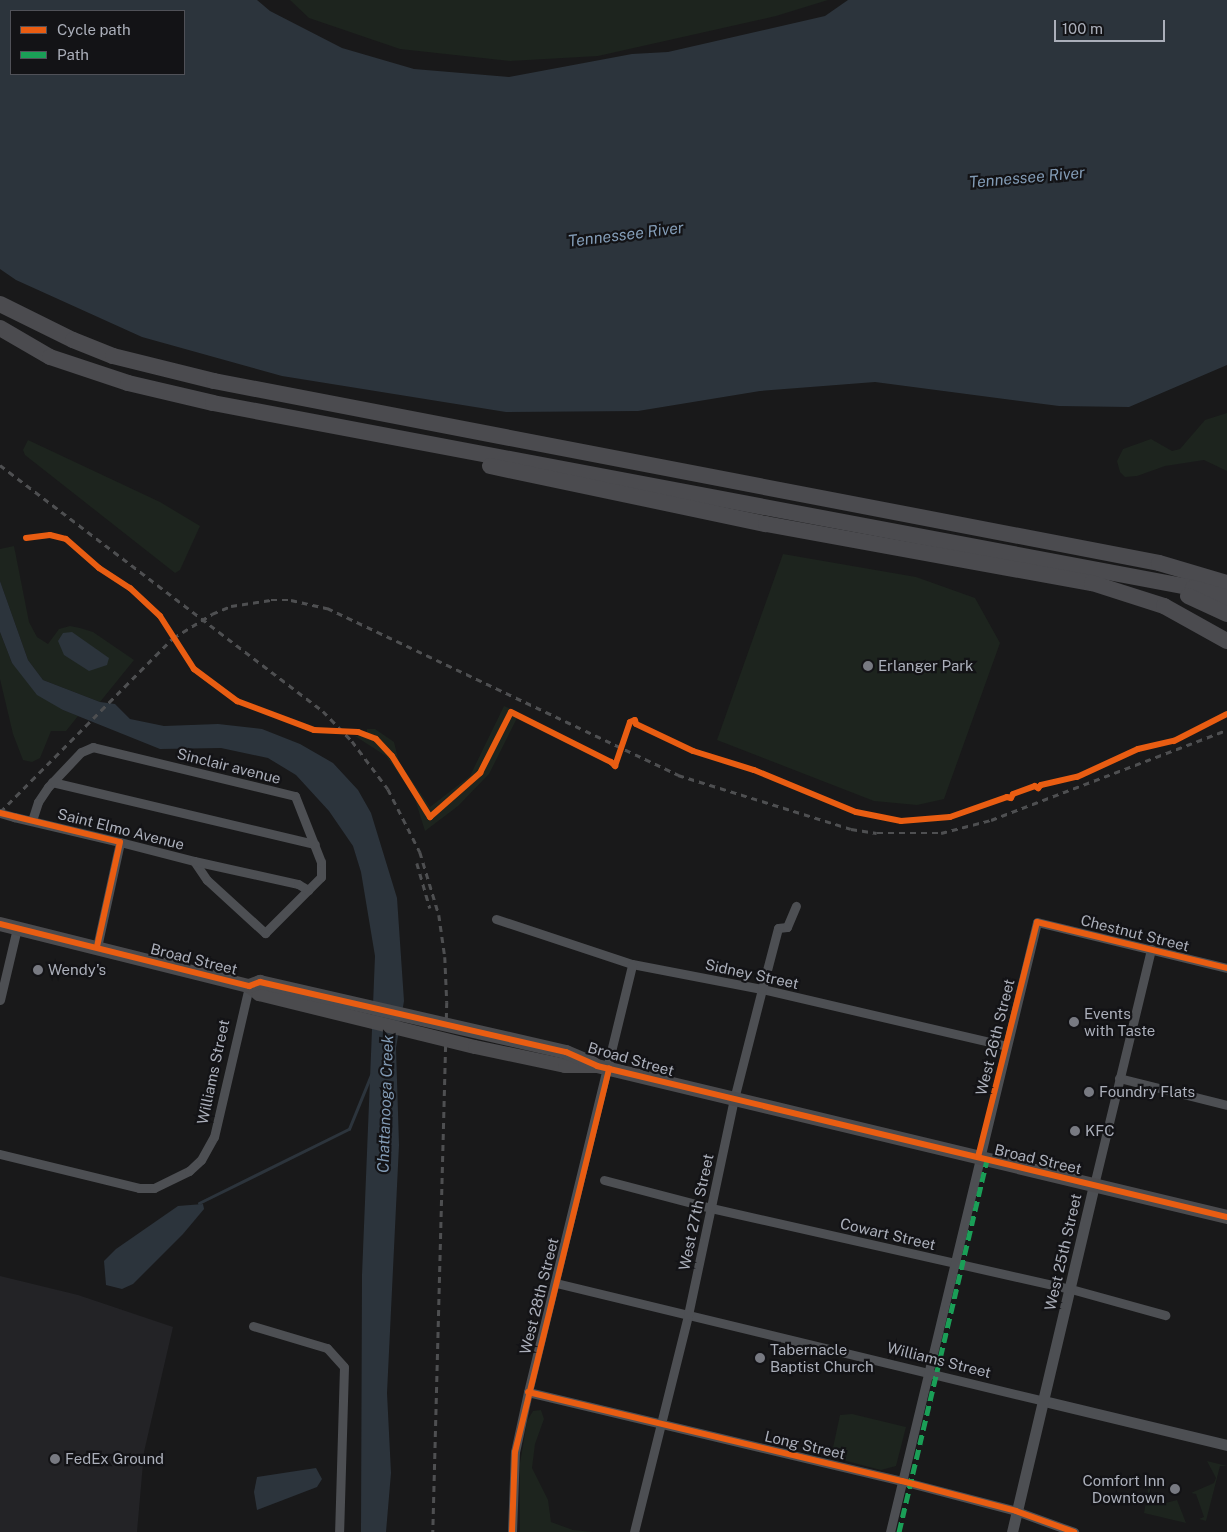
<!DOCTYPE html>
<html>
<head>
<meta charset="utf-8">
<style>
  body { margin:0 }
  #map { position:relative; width:1227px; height:1532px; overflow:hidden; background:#19191a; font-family:"Public Sans",sans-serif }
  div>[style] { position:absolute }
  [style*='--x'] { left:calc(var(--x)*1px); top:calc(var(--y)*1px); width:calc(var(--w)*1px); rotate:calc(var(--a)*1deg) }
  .built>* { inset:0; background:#232326 }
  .green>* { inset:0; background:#1d241e }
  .water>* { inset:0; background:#2c343c }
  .stream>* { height:2.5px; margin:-1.25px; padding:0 1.25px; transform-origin:1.25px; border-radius:1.25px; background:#2c343c }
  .minor>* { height:9px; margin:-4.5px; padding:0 4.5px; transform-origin:4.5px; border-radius:4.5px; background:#4d4f53 }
  .tertiary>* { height:11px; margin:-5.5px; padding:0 5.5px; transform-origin:5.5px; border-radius:5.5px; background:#4d4f53 }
  .primary>* { height:14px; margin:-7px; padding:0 7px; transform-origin:7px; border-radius:7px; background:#4b4b4e }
  .motorway>* { height:16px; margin:-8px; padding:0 8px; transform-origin:8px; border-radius:8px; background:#4b4b4f }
  .rail>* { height:2.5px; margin-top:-1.25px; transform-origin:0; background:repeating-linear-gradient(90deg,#4e4f51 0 6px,transparent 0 11px) }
  .primary-bridge>* { height:14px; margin:-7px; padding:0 7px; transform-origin:7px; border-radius:7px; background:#4b4b4e }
  .quiet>* { height:5px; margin-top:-2.5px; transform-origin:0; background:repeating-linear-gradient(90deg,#1a9f57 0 10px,transparent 0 15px) }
  .cycleway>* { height:6px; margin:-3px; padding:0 3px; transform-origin:3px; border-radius:3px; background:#e95d12 }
  .dots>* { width:14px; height:14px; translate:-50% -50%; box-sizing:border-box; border:2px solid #131316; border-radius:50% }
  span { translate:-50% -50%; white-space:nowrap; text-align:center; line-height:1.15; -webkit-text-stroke:4.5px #131316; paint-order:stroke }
  .poi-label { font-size:15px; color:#abafba }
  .left { translate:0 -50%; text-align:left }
  .right { translate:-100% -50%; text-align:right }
  .street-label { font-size:15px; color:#abafba }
  .water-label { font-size:16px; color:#829bb5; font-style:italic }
  .legend { position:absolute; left:10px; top:10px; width:175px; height:65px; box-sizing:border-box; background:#131316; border:1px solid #505158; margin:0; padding:6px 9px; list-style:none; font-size:15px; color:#abafba }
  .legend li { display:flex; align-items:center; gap:10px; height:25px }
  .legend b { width:25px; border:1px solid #505158 }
  .scale { position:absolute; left:1054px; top:20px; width:111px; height:22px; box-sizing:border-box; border:2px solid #abafba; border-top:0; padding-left:6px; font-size:15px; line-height:18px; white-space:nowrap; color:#abafba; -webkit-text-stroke:4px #131316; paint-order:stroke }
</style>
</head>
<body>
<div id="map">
  <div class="built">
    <i style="clip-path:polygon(0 1276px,78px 1295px,173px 1327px,144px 1452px,137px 1532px,0 1532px)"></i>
  </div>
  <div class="green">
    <i style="clip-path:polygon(290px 0,828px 0,776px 16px,598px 56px,510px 61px,400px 49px,309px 18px)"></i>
    <i style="clip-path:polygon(1227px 413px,1227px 471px,1204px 460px,1165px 466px,1137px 476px,1125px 477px,1120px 472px,1117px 461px,1123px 449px,1151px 439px,1172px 451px,1180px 449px,1205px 420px)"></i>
    <i style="clip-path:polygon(28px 440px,160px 502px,200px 526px,180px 570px,175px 573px,25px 455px,23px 450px)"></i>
    <i style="clip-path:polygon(14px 546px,29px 622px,37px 637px,48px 644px,59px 629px,70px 626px,80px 628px,93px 632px,134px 660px,100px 702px,43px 680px,28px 660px,0 581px,0 549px)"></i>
    <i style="clip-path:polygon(783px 554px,916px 577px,975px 598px,1000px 643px,944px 799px,917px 805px,874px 801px,717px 740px)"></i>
    <i style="clip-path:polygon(0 632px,12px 663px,63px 710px,78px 716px,66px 731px,51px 731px,40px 758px,32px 762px,23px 760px,13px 734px,0 679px)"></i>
    <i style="clip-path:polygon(504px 706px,518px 712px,518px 716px,489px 774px,458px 806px,425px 831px,414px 796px,394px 767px,386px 756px,355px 736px,367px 735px,367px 729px,375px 729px,394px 742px,399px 762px,430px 807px,470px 776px)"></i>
    <i style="clip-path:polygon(541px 1410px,544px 1419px,535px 1444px,532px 1468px,548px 1500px,551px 1522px,573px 1530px,593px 1532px,520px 1532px,520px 1463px,527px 1421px,533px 1411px)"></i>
    <i style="clip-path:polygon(852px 1414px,906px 1427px,896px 1466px,881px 1470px,831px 1457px,840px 1415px)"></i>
    <i style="clip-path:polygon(1207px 1461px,1227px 1466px,1220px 1466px,1206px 1521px,1199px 1519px,1204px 1517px,1196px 1494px,1191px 1493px,1214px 1483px,1216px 1478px)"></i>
    <i style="clip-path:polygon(1149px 1485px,1154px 1503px,1158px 1505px,1177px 1500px,1186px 1523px,1144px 1513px)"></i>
  </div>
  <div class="water">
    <i style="clip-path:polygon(evenodd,0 0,257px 0,270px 11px,342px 48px,414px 69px,509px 77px,632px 54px,668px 52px,825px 16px,848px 0,1227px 0,1227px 365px,1129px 407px,1059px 406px,875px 382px,760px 391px,638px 411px,506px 412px,282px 376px,142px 337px,16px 280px,0 269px,0 0,11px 11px,184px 11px,184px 74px,11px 74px,11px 11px)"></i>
    <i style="clip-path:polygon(0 581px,28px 660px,43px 680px,100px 702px,115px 704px,130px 719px,164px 726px,218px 724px,262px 729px,300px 744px,333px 763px,358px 790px,371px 813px,397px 898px,404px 1001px,396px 1048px,399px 1145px,387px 1393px,391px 1473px,386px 1532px,361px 1532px,362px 1275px,375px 956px,361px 872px,353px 846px,329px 811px,296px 775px,268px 758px,221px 748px,160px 749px,63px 710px,37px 695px,12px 663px,0 632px)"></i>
    <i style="clip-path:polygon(72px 632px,109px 658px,107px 665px,89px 671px,64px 655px,58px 641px,63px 633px)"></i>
    <i style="clip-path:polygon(203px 1204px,204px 1209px,183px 1234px,133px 1284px,122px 1289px,106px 1285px,104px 1261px,116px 1249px,178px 1206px)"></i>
    <i style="clip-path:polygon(316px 1468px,322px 1479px,317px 1487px,257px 1510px,254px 1492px,257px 1477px)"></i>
  </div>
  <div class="stream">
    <i style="--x:199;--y:1203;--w:167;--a:-26.3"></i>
    <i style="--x:349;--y:1129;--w:58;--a:-67.8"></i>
  </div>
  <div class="minor">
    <i style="--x:52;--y:782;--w:270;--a:13.3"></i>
    <i style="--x:0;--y:813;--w:15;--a:16"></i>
    <i style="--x:14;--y:817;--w:109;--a:13.3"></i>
    <i style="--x:120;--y:842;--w:76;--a:14.4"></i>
    <i style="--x:194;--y:861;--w:23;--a:56"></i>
    <i style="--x:207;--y:880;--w:79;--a:42.4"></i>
    <i style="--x:265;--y:933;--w:79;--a:-45"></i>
    <i style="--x:321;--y:877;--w:15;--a:-90"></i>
    <i style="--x:321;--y:862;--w:71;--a:-111.5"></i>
    <i style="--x:295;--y:796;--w:208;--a:-166.4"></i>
    <i style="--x:93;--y:747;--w:13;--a:157"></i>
    <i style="--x:81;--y:752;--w:48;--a:133.3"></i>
    <i style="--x:48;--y:787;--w:18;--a:124"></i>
    <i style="--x:38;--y:802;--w:20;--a:108"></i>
    <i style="--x:194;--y:861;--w:107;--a:12.5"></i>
    <i style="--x:298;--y:884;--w:12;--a:31"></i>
    <i style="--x:496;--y:919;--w:143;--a:18.3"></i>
    <i style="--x:632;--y:964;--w:132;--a:10.9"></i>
    <i style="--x:762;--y:989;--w:251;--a:13.1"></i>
    <i style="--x:97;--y:947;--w:107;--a:-77.6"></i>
    <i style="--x:0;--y:1000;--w:74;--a:-76.7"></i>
    <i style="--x:1119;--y:1078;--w:111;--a:14"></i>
    <i style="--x:0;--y:1154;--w:143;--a:13.7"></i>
    <i style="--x:139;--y:1188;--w:15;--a:0"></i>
    <i style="--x:154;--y:1188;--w:39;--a:-26"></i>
    <i style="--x:189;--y:1171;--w:16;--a:-43"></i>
    <i style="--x:201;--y:1160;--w:26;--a:-61"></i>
    <i style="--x:214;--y:1137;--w:155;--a:-76.9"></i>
    <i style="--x:604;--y:1180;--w:111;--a:14.7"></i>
    <i style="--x:711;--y:1208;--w:369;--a:12.7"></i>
    <i style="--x:1071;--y:1289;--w:98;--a:15.5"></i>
    <i style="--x:1094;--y:1185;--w:243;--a:-76.4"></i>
    <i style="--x:556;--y:1283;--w:502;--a:13.59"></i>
    <i style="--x:253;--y:1326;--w:77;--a:16.6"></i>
    <i style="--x:327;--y:1348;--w:25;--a:48"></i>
    <i style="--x:344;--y:1367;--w:165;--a:91.7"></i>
    <i style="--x:528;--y:1392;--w:384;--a:13.4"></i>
    <i style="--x:902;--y:1481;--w:118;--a:14.7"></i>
    <i style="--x:1016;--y:1511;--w:62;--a:19.9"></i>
    <i style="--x:512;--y:1532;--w:80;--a:-87.9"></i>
    <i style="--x:515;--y:1452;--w:61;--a:-77.8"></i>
    <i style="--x:528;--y:1392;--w:440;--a:-76.3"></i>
    <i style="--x:634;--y:1532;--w:224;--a:-76"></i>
    <i style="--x:688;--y:1315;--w:221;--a:-78"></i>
    <i style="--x:734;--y:1099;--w:114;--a:-75.7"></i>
    <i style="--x:762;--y:989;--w:63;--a:-75.3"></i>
    <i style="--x:778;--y:928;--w:9;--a:-6"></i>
    <i style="--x:787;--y:927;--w:23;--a:-67"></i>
    <i style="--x:890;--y:1532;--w:627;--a:-76.45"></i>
    <i style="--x:1037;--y:922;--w:195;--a:13.6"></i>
  </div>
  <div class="tertiary">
    <i style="--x:1044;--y:1401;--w:188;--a:13.5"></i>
    <i style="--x:1012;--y:1532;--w:357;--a:-76.7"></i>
  </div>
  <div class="primary">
    <i style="--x:0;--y:924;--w:257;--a:14"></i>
    <i style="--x:597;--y:1066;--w:648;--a:13.48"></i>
  </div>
  <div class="motorway">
    <i style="--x:0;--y:304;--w:81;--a:26.3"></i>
    <i style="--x:73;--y:340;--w:43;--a:21.8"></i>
    <i style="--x:113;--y:356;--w:104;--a:13.9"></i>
    <i style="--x:214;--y:381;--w:962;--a:10.9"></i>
    <i style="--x:1159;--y:563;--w:71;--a:16.4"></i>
    <i style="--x:0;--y:328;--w:58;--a:30.1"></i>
    <i style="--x:50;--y:357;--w:82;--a:18.4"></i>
    <i style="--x:128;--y:383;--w:87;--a:13.2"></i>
    <i style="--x:213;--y:403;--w:997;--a:10.69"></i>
    <i style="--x:1193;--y:588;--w:35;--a:16"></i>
    <i style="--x:490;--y:466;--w:282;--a:11.9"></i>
    <i style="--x:766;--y:524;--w:331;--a:10.3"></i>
    <i style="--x:1092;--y:583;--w:76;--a:17.7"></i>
    <i style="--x:1164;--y:606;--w:72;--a:29.1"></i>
    <i style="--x:1188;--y:596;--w:43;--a:24.8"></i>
  </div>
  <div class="rail">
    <i style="--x:0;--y:465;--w:406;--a:37.3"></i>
    <i style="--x:323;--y:711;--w:42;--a:46"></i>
    <i style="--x:352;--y:741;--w:60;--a:53.1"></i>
    <i style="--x:388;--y:789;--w:71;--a:63.1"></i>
    <i style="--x:420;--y:852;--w:66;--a:73.2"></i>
    <i style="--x:439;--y:915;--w:42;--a:81.9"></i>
    <i style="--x:445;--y:957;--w:45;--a:87.5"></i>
    <i style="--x:447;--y:1002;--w:530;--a:91.51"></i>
    <i style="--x:0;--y:812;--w:245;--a:-45.2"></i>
    <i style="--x:173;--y:638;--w:46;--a:-31.6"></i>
    <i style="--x:212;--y:614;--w:21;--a:-23"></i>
    <i style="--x:231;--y:606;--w:40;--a:-8.5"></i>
    <i style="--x:271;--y:600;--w:20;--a:0"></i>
    <i style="--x:291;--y:600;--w:37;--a:13"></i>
    <i style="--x:327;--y:608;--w:389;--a:25.4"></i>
    <i style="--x:678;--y:775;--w:181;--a:17.3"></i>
    <i style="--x:851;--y:829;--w:26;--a:9"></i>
    <i style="--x:877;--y:833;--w:64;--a:0"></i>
    <i style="--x:941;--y:833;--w:52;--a:-14.6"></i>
    <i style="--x:991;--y:820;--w:253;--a:-20.9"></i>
    <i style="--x:417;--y:863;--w:47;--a:73.9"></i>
  </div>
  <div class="primary-bridge">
    <i style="--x:249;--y:986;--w:13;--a:39"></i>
    <i style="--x:259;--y:994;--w:222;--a:13.8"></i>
    <i style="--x:475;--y:1047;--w:92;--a:11.9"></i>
    <i style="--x:565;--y:1066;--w:32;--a:0"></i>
    <i style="--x:249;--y:986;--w:12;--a:-20"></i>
    <i style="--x:260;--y:982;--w:314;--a:12.9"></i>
    <i style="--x:566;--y:1052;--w:30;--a:23"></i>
  </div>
  <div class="quiet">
    <i style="--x:899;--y:1532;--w:382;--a:-76.7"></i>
  </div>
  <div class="cycleway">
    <i style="--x:26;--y:538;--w:24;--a:-7"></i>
    <i style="--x:50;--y:535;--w:16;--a:14"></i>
    <i style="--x:66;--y:539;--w:44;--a:41.3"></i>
    <i style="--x:99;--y:568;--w:37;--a:33"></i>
    <i style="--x:130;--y:588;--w:41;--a:43"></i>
    <i style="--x:160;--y:616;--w:63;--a:57.3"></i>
    <i style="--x:194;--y:669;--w:54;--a:36.7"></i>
    <i style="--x:237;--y:701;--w:82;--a:20.6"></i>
    <i style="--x:314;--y:730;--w:44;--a:2.6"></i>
    <i style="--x:358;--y:732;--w:19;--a:21"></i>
    <i style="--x:376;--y:739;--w:23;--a:47"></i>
    <i style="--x:392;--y:756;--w:72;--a:58.1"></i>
    <i style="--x:430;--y:817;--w:67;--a:-41.3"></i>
    <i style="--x:480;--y:773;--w:68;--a:-63.1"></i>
    <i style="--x:511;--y:712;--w:112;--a:26.6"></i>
    <i style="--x:611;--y:762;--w:6;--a:45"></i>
    <i style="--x:615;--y:766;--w:46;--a:-71.2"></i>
    <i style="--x:630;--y:722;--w:5;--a:-22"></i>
    <i style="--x:635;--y:720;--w:4;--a:76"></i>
    <i style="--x:636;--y:724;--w:63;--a:25.3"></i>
    <i style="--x:693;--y:751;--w:64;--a:17.3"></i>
    <i style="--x:754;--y:770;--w:110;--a:22.4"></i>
    <i style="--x:856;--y:812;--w:46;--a:11.3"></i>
    <i style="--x:901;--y:821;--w:49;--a:-4.7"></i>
    <i style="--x:950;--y:817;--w:60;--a:-19.3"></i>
    <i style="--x:1007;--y:797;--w:4;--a:14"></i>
    <i style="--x:1011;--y:798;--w:4;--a:-63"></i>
    <i style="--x:1013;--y:794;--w:23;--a:-20"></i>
    <i style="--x:1035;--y:786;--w:4;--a:34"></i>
    <i style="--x:1038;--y:788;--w:4;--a:-45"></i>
    <i style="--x:1041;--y:785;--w:37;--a:-13"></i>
    <i style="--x:1077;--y:777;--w:67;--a:-24.7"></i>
    <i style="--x:1138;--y:749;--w:37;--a:-13"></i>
    <i style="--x:1174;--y:741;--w:59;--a:-27"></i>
    <i style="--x:0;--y:813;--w:123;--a:13.6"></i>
    <i style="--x:120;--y:842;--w:107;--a:102.4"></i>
    <i style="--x:0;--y:924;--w:257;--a:14"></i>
    <i style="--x:249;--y:986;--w:12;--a:-20"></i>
    <i style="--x:260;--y:982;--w:314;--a:12.9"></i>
    <i style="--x:566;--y:1052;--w:34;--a:24"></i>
    <i style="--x:597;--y:1066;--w:648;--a:13.48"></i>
    <i style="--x:978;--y:1157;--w:242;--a:-75.9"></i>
    <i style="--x:1037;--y:922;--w:195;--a:13.6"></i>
    <i style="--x:528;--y:1392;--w:384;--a:13.4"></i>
    <i style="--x:902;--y:1481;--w:118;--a:14.7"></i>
    <i style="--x:1016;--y:1511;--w:62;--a:19.9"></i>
    <i style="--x:512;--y:1532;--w:80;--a:-87.9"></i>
    <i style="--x:515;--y:1452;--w:395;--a:-76.2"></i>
  </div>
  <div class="dots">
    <i style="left:868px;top:666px;background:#787a82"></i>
    <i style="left:38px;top:970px;background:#787a82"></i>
    <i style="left:1074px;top:1022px;background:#787a82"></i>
    <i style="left:1089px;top:1092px;background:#787a82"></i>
    <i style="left:1075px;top:1131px;background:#787a82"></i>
    <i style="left:760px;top:1358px;background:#787a82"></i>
    <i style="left:55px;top:1459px;background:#787a82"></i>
    <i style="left:1175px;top:1489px;background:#787a82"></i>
  </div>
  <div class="poi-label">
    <span class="left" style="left:878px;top:666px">Erlanger Park</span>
    <span class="left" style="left:48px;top:970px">Wendy's</span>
    <span class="left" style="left:1084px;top:1022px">Events<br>with Taste</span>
    <span class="left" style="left:1099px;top:1092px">Foundry Flats</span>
    <span class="left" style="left:1085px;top:1131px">KFC</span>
    <span class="left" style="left:770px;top:1358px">Tabernacle<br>Baptist Church</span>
    <span class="left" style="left:65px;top:1459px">FedEx Ground</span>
    <span class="right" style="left:1165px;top:1489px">Comfort Inn<br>Downtown</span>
  </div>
  <div class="street-label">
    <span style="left:229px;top:766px;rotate:14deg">Sinclair avenue</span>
    <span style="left:121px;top:829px;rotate:14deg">Saint Elmo Avenue</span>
    <span style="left:1135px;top:933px;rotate:14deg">Chestnut Street</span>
    <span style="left:194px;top:959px;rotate:14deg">Broad Street</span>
    <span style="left:752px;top:974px;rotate:12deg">Sidney Street</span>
    <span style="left:995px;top:1037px;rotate:-76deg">West 26th Street</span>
    <span style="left:631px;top:1059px;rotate:16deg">Broad Street</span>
    <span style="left:213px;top:1072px;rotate:-78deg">Williams Street</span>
    <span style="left:1038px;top:1159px;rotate:13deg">Broad Street</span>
    <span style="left:696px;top:1212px;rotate:-78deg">West 27th Street</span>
    <span style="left:888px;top:1234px;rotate:13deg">Cowart Street</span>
    <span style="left:1063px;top:1252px;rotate:-77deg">West 25th Street</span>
    <span style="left:539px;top:1296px;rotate:-76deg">West 28th Street</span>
    <span style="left:939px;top:1360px;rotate:14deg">Williams Street</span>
    <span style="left:805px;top:1445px;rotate:13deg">Long Street</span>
  </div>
  <div class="water-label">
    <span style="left:1027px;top:178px;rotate:-5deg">Tennessee River</span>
    <span style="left:626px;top:235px;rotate:-7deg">Tennessee River</span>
    <span style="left:386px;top:1104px;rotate:-88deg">Chattanooga Creek</span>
  </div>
  <ul class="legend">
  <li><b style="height:6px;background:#e95d12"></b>Cycle path</li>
  <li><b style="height:6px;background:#1a9f57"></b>Path</li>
  </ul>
  <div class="scale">100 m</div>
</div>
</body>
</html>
